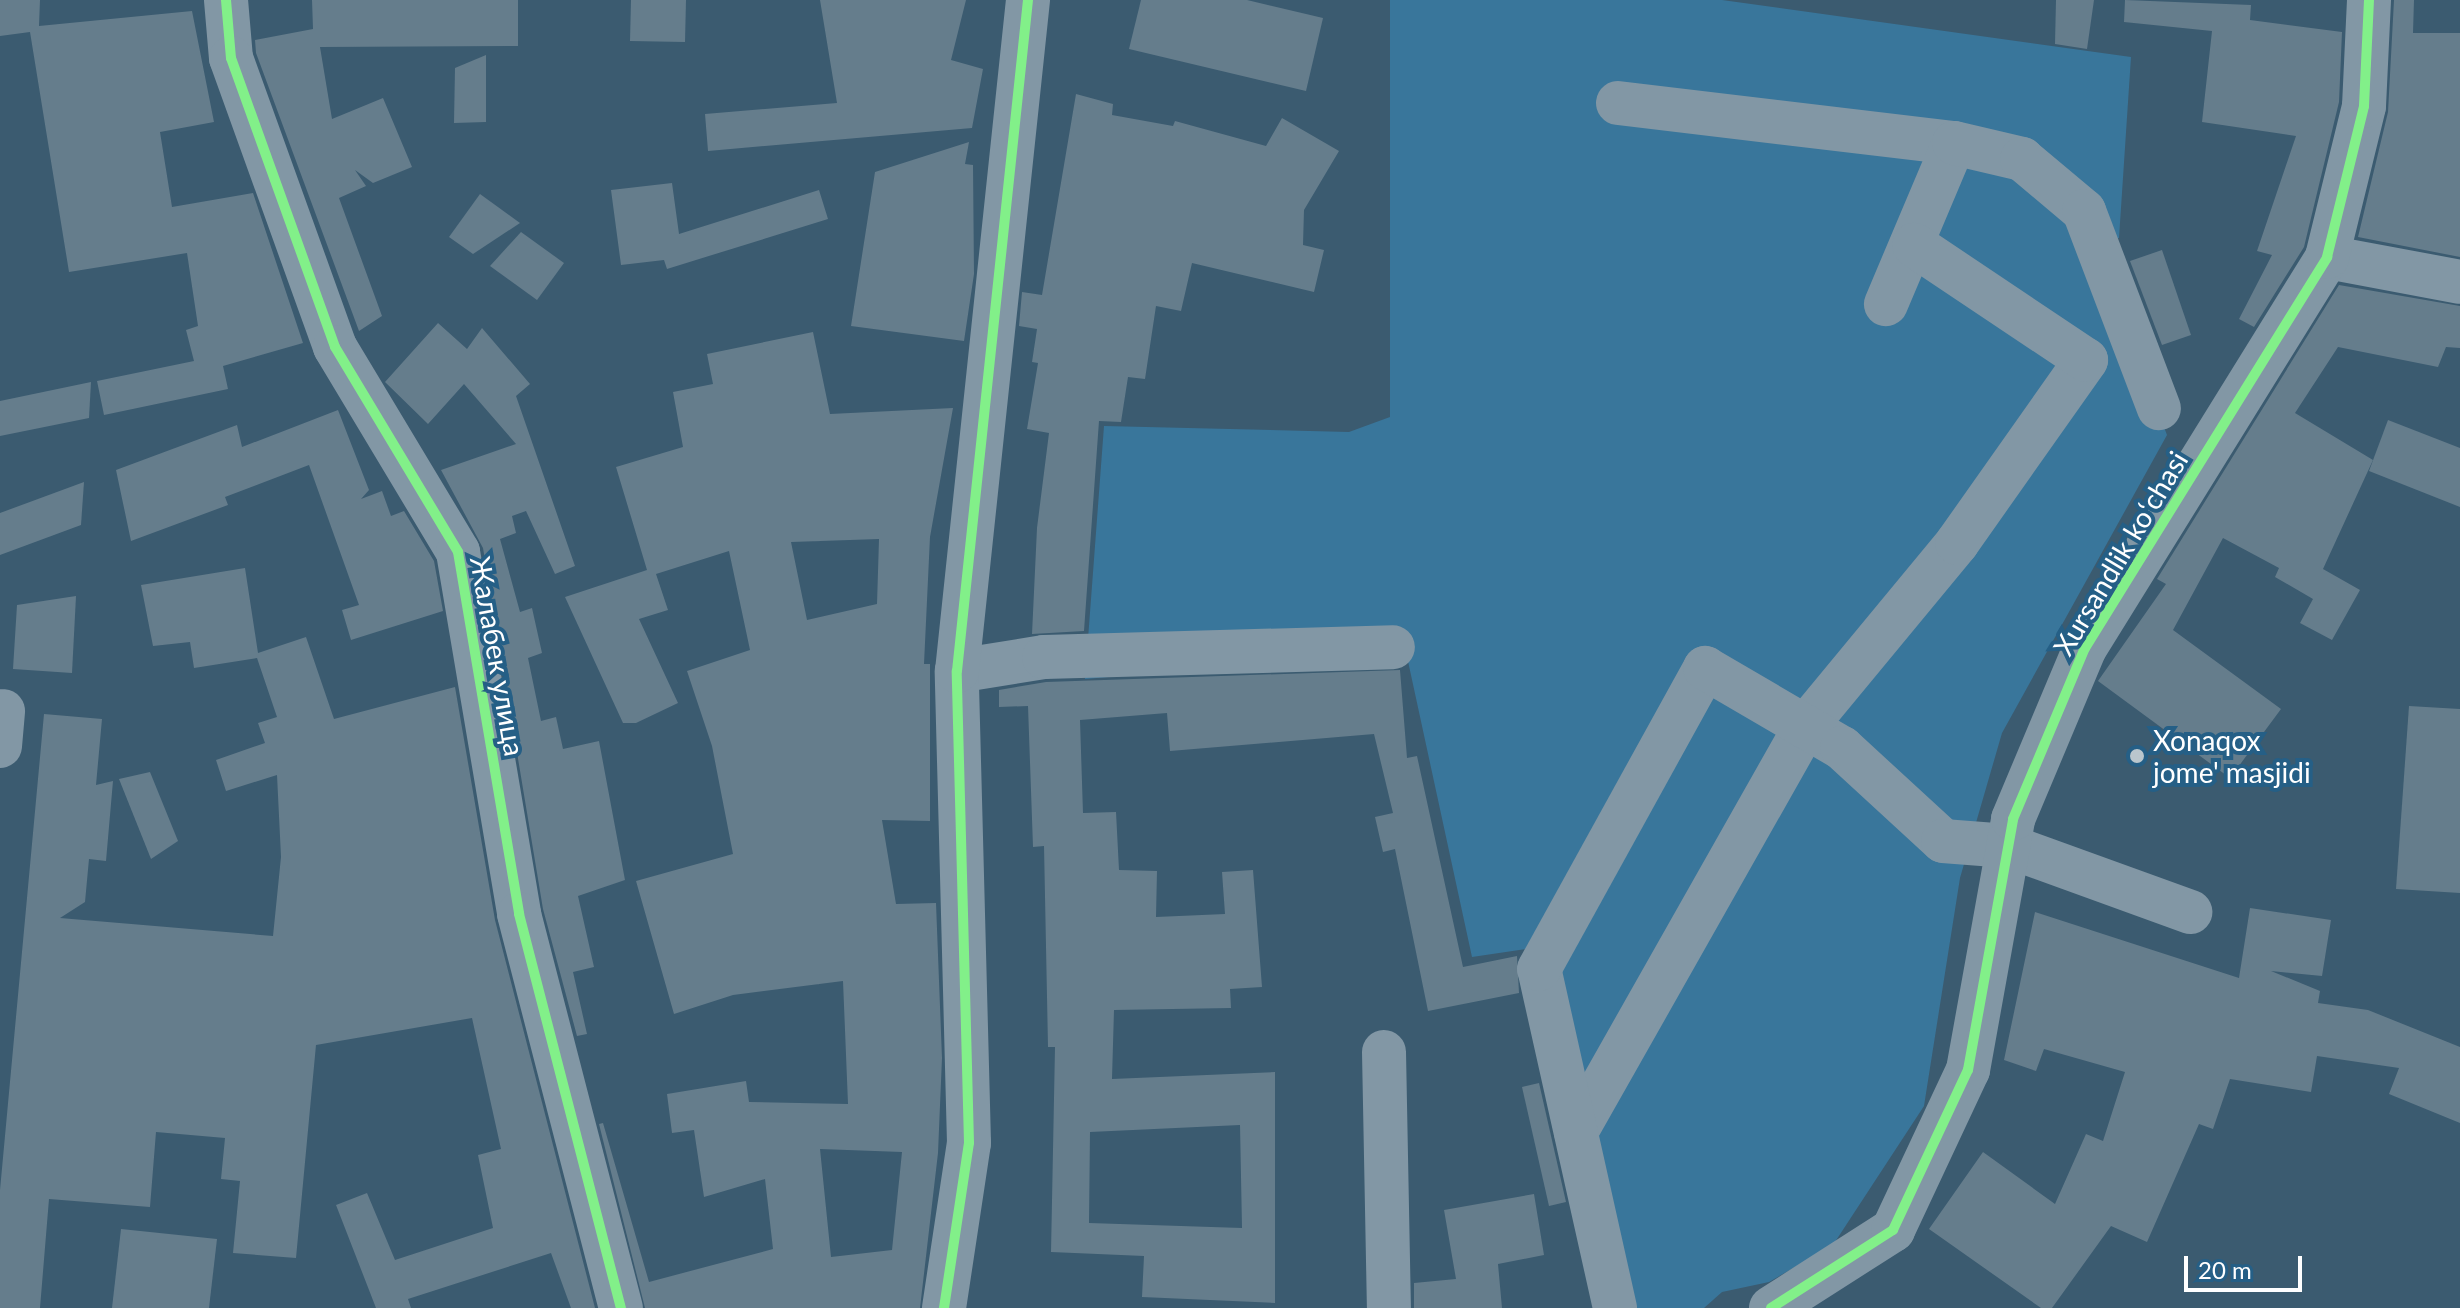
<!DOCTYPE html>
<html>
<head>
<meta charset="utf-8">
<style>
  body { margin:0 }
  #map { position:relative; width:2460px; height:1308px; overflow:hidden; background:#3b5b70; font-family:Lato,sans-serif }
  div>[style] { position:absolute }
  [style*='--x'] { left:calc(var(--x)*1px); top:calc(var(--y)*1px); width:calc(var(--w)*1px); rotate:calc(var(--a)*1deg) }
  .green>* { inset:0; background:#39769b }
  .building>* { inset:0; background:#657d8c }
  .minor>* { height:44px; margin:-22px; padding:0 22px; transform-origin:22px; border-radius:22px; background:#8297a5 }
  .cycleway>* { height:10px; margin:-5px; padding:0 5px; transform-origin:5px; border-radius:5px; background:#82f089 }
  .dots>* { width:22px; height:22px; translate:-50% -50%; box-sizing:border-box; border:4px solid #255f86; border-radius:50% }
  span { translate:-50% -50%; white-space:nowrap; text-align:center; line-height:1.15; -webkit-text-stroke:8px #255f86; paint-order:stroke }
  .street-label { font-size:28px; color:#fff }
  .poi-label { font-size:28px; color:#fff }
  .left { translate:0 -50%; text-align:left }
  .scale { position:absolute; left:2184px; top:1256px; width:118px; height:36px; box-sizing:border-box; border:4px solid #fff; border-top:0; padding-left:10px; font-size:24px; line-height:28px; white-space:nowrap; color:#fff; -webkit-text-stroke:6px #255f86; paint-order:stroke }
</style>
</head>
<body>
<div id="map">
  <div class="green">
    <i style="clip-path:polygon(1390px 0,1722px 0,2131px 57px,2119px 238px,2095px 245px,2167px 435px,2002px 733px,1960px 878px,1924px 1106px,1833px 1245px,1769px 1282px,1722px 1292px,1704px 1308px,1609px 1308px,1526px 949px,1472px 957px,1406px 652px,1085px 679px,1104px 426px,1349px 432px,1390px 417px)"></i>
  </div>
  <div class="building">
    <i style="clip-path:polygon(0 0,40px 0,39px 26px,192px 11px,214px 122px,160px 132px,172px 207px,253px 193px,303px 343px,223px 366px,228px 389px,104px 415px,97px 381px,194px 361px,186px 330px,198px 326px,187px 253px,69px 272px,30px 32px,0 36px)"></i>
    <i style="clip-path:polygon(312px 0,518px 0,518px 46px,320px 47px,332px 119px,383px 98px,412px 167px,373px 183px,355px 170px,366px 186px,339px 198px,382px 316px,359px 331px,256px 53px,255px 40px,313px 29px)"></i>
    <i style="clip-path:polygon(631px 0,686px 0,685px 42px,630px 41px)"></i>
    <i style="clip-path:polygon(820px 0,966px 0,951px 60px,983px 69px,972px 128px,708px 151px,705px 114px,837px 103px)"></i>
    <i style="clip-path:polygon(1141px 0,1247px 0,1323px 18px,1306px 91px,1129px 49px)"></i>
    <i style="clip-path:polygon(2056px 0,2094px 0,2087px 49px,2055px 44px)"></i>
    <i style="clip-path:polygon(2125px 0,2251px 5px,2250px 20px,2342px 32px,2339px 102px,2304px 247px,2254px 327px,2239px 319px,2272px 255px,2257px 251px,2296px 136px,2202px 122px,2212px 31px,2124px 22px)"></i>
    <i style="clip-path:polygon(2394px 0,2414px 0,2413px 33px,2460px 33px,2460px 257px,2358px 237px,2388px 112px)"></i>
    <i style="clip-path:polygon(486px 55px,486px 122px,454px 123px,455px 68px)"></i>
    <i style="clip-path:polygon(1076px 94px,1113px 104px,1112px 115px,1173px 126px,1175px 121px,1266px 146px,1282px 118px,1339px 151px,1304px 210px,1303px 245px,1324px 250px,1314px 292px,1192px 263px,1181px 311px,1156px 306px,1145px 379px,1128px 377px,1121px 422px,1099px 421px,1084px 631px,1032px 634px,1037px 528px,1049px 433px,1027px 429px,1038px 363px,1032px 362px,1037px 329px,1019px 326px,1022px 292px,1042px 295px)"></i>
    <i style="clip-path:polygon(969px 142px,965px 164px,973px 165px,974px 274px,964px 341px,851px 326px,875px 172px)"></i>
    <i style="clip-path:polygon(672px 183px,679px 234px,819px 190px,828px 219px,667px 269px,664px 260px,621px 265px,611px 190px)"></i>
    <i style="clip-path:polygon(480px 194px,520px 223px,473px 254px,449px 237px)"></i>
    <i style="clip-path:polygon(521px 232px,564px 263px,537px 300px,490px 266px)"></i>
    <i style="clip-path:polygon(2162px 250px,2191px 335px,2162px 345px,2130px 261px)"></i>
    <i style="clip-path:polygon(2339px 285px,2460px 306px,2460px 348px,2446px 347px,2438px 367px,2338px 347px,2295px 413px,2373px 460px,2323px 569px,2360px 590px,2332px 640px,2300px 623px,2313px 599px,2275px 577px,2279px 568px,2223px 538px,2173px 630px,2281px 709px,2230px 778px,2098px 681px,2166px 584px,2157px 579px)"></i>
    <i style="clip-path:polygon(438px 323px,467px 349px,482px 328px,530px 384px,516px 396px,575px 566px,555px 574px,526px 511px,512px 516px,516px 533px,500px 539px,520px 612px,532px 608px,542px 653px,528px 658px,541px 721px,556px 717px,563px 749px,599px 741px,625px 880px,578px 896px,594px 967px,573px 972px,587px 1034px,577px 1036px,543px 909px,483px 548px,441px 470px,516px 444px,464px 384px,428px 424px,385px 382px)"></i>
    <i style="clip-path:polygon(evenodd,813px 332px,830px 414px,953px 408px,930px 537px,924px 664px,930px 664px,930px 821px,882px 820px,896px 904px,936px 903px,942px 1058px,938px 1153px,920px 1308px,645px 1308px,599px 1124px,603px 1123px,649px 1282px,773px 1249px,765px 1179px,704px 1197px,694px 1130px,672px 1133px,667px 1094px,746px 1081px,749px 1102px,848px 1104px,843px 981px,733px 995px,674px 1014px,636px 881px,733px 854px,712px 746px,687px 671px,750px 650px,729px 551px,656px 574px,668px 610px,639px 619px,678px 703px,636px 723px,623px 723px,565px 597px,647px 570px,616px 467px,683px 447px,673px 392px,713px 384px,707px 354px,813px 332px,879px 539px,877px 604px,807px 620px,791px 542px,879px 539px,813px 332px,820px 1149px,902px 1152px,892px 1250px,831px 1257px,820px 1149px)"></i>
    <i style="clip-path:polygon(91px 382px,89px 418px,0 436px,0 401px)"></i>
    <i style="clip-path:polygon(338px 410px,369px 490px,361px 499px,382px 491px,391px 516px,404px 511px,434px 561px,443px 611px,351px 640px,342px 610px,359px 605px,309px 465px,225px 497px,228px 505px,131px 541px,116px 470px,237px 425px,242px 447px)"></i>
    <i style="clip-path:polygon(2388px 420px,2460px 448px,2460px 507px,2369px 471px)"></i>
    <i style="clip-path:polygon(84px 482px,81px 525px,0 555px,0 513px)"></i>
    <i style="clip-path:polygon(245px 568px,258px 653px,306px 637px,334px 719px,455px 687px,495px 920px,595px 1308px,571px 1308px,551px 1253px,408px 1299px,411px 1308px,376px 1308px,336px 1205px,367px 1193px,395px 1260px,493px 1228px,478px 1155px,501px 1149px,472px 1018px,316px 1045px,296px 1258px,233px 1253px,240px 1181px,221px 1179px,225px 1138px,156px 1132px,150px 1207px,49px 1199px,40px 1308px,0 1308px,0 1190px,44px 714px,102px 719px,96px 785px,113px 781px,106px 861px,89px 859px,85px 902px,60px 918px,273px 936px,281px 857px,277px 775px,226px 791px,216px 760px,265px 743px,258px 723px,277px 717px,257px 658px,194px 668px,190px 642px,153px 646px,141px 585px)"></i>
    <i style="clip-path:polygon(76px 596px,72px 673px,13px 669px,17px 605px)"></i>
    <i style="clip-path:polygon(evenodd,1400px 670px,1407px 758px,1417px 756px,1463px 967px,1517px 956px,1519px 993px,1428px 1011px,1395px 849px,1383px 852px,1375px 817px,1393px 813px,1374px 734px,1170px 751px,1167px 713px,1080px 720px,1083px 813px,1116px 812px,1119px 870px,1157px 871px,1156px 917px,1225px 914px,1222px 872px,1253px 870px,1262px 987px,1230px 989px,1231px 1008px,1114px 1010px,1112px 1079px,1275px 1072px,1275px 1303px,1142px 1297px,1144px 1256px,1051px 1252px,1055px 1047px,1048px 1047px,1044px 846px,1033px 847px,1028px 706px,999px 707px,999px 690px,1046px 682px,1400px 670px,1240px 1125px,1242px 1228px,1089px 1223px,1090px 1132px,1240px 1125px)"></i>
    <i style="clip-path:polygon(2409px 706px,2460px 709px,2460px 893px,2396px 889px)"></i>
    <i style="clip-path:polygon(150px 772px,178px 841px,151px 859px,119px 779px)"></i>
    <i style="clip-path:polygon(2250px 908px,2331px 920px,2322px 976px,2271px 971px,2320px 991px,2318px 1003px,2368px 1010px,2460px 1047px,2460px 1123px,2389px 1094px,2399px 1068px,2317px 1056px,2311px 1092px,2230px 1079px,2213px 1129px,2199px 1124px,2147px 1242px,2111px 1226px,2052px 1308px,2041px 1308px,1929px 1229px,1983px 1152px,2055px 1204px,2086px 1134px,2103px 1141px,2125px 1072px,2044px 1049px,2036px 1071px,2004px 1060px,2035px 912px,2239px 978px)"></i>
    <i style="clip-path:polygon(1539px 1083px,1566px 1202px,1549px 1206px,1522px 1087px)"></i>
    <i style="clip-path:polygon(1534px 1194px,1544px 1255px,1498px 1264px,1502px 1308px,1414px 1308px,1414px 1283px,1456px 1279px,1444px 1210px)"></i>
    <i style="clip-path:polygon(121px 1229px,217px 1239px,209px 1308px,112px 1308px)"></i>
  </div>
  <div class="minor">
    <i style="--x:226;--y:0;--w:58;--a:85.1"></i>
    <i style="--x:231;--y:58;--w:307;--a:70.2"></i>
    <i style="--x:335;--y:347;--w:239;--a:59"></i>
    <i style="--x:458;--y:552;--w:367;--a:80.4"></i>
    <i style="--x:519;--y:914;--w:407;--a:75.5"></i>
    <i style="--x:1618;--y:103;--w:338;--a:6.8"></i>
    <i style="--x:1954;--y:143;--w:175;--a:112.9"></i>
    <i style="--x:1954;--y:143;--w:70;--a:13.2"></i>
    <i style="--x:2022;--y:159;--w:81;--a:40"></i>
    <i style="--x:2084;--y:211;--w:211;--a:69.2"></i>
    <i style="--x:2327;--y:257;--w:135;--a:10.6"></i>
    <i style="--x:957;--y:671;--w:88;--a:-9.1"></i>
    <i style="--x:1044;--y:657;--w:349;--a:-1.6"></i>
    <i style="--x:0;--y:746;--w:35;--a:-85"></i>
    <i style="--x:1384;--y:1052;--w:256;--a:88.9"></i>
    <i style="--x:1576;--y:1132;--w:465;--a:-60.5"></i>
    <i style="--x:1805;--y:727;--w:239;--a:-50.4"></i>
    <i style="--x:1957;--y:543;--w:224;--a:-54.8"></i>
    <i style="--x:2086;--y:360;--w:207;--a:-146.2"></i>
    <i style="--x:944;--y:1308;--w:167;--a:-81.4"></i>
    <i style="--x:969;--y:1143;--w:472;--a:-91.5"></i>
    <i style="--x:957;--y:671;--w:675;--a:-83.96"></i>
    <i style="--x:1615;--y:1308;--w:347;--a:-102.6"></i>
    <i style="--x:1539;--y:969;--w:344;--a:-61.1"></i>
    <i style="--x:1705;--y:668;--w:159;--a:30.3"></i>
    <i style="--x:1842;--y:748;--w:137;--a:42.6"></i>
    <i style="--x:1943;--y:841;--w:65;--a:4.4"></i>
    <i style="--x:2008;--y:846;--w:194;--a:19.9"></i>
    <i style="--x:1771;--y:1308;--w:145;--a:-32.6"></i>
    <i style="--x:1893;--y:1230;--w:177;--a:-64.9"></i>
    <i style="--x:1968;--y:1070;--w:255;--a:-79.8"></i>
    <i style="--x:2013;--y:819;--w:186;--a:-67.2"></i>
    <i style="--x:2085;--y:648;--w:460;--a:-58.2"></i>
    <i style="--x:2327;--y:257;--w:155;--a:-76.2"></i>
    <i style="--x:2364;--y:106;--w:106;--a:-87.3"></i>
  </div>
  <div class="cycleway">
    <i style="--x:226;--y:0;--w:58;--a:85.1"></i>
    <i style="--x:231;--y:58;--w:307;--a:70.2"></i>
    <i style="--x:335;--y:347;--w:239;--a:59"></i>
    <i style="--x:458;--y:552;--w:367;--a:80.4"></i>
    <i style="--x:519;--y:914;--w:407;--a:75.5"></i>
    <i style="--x:944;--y:1308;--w:167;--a:-81.4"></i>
    <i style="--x:969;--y:1143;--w:472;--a:-91.5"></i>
    <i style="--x:957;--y:671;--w:675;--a:-83.96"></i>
    <i style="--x:1771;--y:1308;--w:145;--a:-32.6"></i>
    <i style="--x:1893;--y:1230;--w:177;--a:-64.9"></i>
    <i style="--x:1968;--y:1070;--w:255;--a:-79.8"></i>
    <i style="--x:2013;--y:819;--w:186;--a:-67.2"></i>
    <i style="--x:2085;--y:648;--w:460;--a:-58.2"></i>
    <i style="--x:2327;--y:257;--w:155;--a:-76.2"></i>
    <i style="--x:2364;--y:106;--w:106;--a:-87.3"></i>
  </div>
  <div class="dots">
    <i style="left:2137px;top:756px;background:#bac6cd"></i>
  </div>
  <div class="street-label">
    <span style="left:2120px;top:553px;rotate:-59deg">Xursandlik koʻchasi</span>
    <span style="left:498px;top:656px;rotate:80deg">Жалабек улица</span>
  </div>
  <div class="poi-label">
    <span class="left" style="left:2153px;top:756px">Xonaqox<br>jome' masjidi</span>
  </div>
  <div class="scale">20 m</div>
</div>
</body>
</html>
